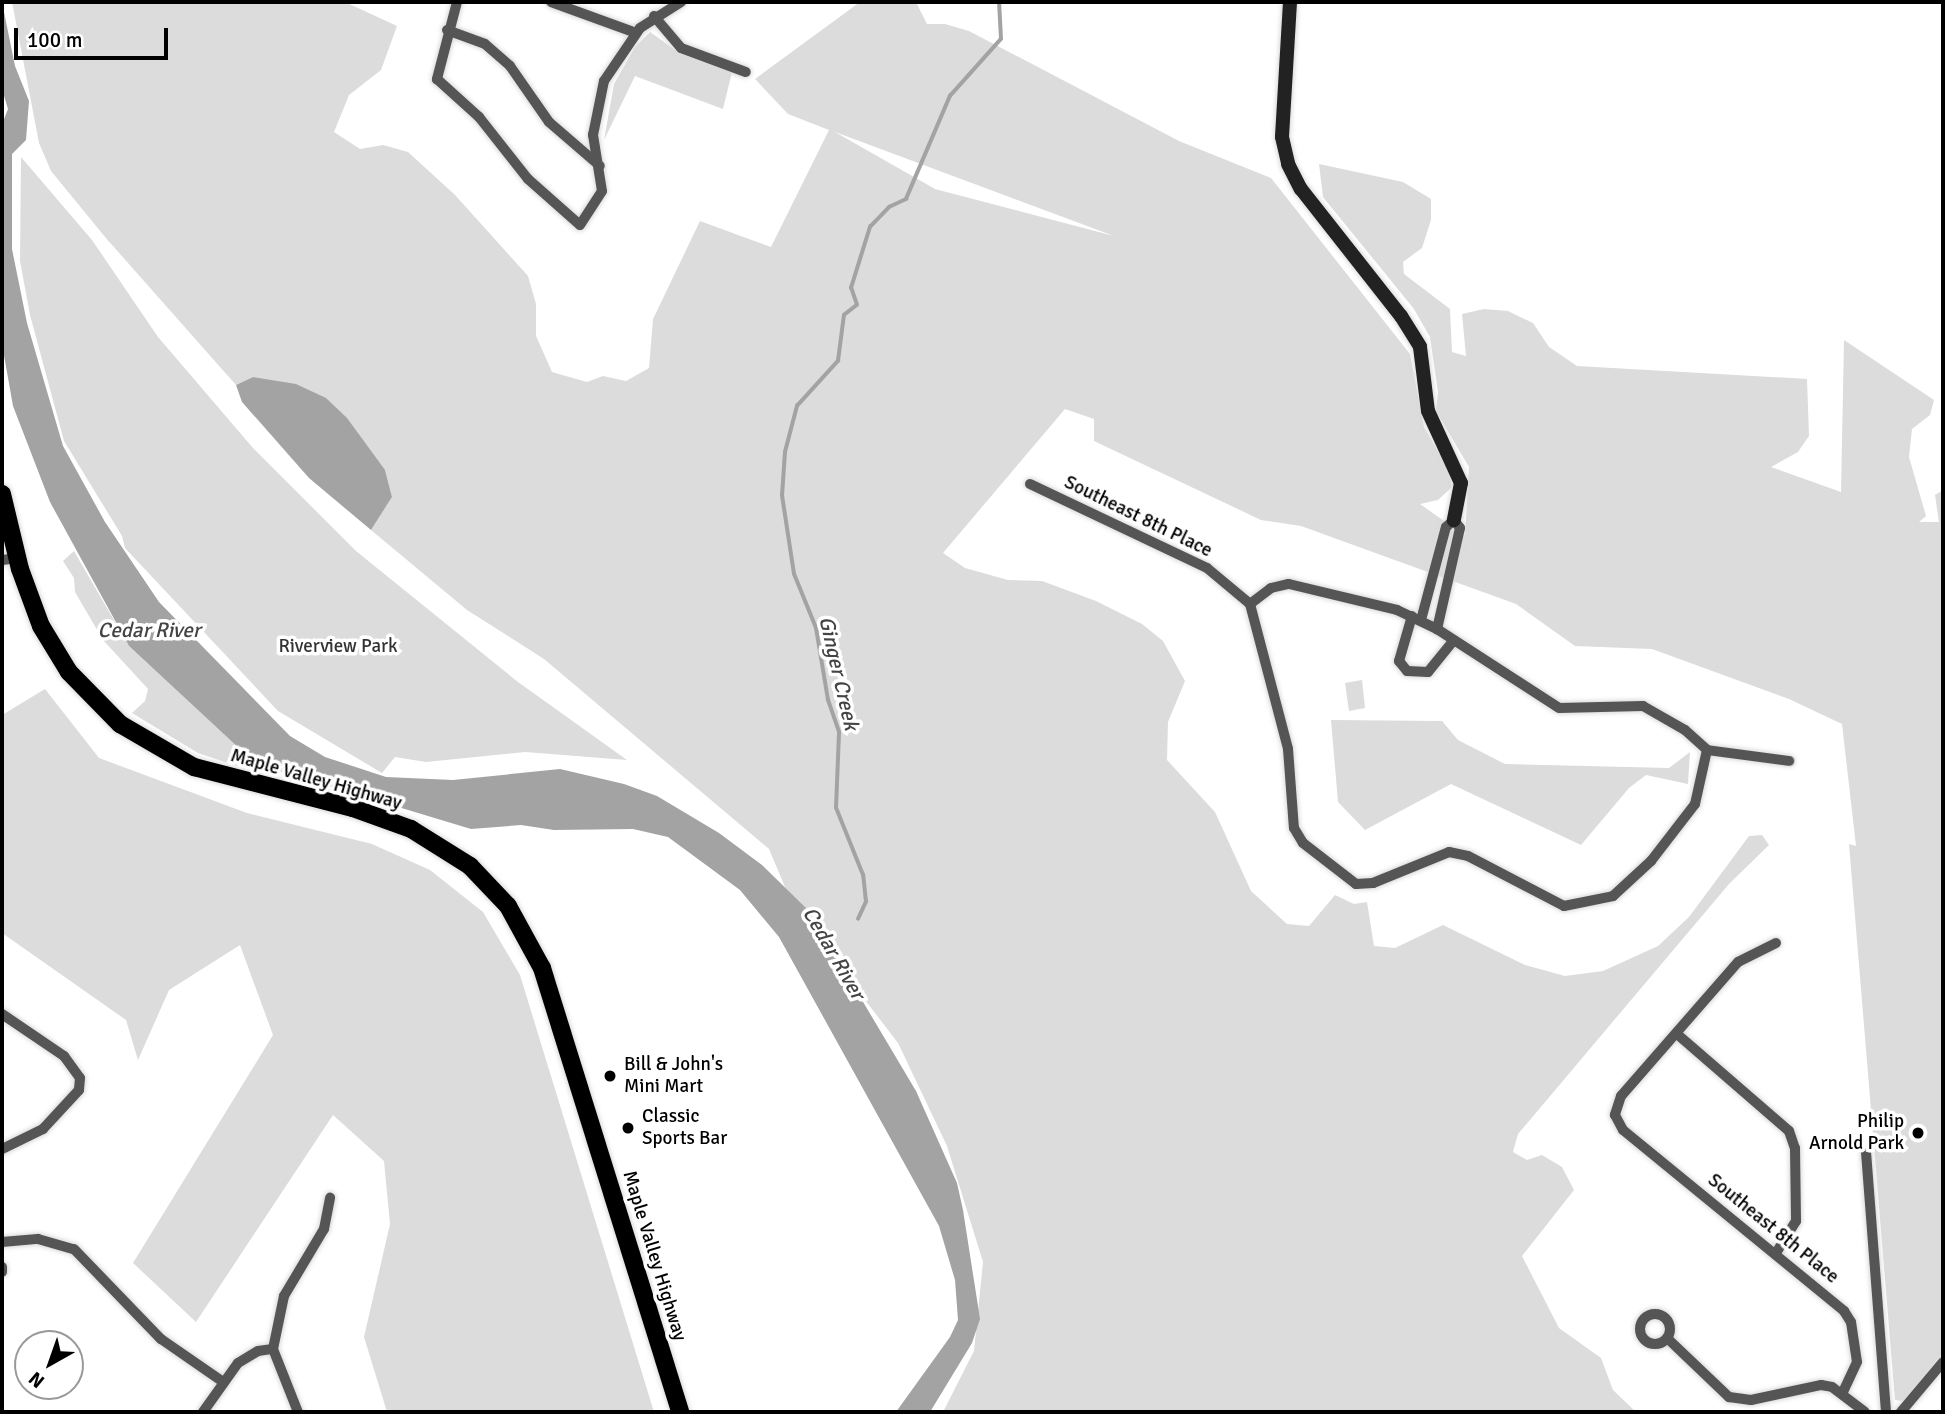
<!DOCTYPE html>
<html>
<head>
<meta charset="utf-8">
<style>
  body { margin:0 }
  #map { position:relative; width:1945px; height:1414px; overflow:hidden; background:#fff; font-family:Signika,sans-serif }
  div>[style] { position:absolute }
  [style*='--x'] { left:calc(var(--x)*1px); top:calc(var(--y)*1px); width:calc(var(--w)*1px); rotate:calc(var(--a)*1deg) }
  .green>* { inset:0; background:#dcdcdc }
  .water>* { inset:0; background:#a3a3a3 }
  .stream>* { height:3.5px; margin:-1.75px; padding:0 1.75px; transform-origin:1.75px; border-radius:1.75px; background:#a3a3a3 }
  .roads { filter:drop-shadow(0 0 2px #dbdbdb) drop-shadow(0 0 2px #dbdbdb) }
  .street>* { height:10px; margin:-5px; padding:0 5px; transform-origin:5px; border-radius:5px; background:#555 }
  .street>.ring { margin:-5px; padding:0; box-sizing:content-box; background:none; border:10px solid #555; border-radius:50% }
  .secondary>* { height:14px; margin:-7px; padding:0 7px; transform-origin:7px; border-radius:7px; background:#222 }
  .primary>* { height:18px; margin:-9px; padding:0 9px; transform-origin:9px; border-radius:9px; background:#000 }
  .dots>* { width:19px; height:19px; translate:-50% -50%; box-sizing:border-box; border:4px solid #fff; border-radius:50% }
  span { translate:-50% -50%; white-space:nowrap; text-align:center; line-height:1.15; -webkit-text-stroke:7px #fff; paint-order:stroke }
  .street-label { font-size:19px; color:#000 }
  .park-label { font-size:19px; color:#333 }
  .poi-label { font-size:19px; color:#000 }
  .left { translate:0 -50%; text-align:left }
  .right { translate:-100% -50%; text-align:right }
  .water-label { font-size:21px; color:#444; font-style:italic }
  .frame { position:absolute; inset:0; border:4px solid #000; pointer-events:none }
  .north { position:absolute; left:14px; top:1330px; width:70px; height:70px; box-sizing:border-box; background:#fff; border:2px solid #999; border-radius:50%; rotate:220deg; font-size:19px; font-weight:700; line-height:28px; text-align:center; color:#000 }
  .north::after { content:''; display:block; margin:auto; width:24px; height:32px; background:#000; clip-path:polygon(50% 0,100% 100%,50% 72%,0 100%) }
  .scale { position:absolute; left:14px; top:28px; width:154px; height:32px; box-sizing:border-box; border:4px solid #000; border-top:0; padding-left:9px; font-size:21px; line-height:24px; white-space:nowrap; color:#000; -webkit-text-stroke:5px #fff; paint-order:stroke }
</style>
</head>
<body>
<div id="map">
  <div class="green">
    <i style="clip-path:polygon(evenodd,12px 2px,345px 2px,397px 26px,381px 70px,349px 95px,334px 132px,360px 149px,383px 145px,408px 152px,455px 195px,528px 276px,536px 304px,536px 336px,552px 372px,587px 382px,603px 376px,626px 381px,649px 368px,653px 319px,700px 221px,771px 247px,829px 130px,788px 114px,755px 79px,860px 2px,916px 2px,927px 24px,945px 24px,969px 31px,1179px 141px,1271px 178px,1410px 354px,1424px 427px,1448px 469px,1452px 487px,1438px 500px,1420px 504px,1465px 536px,1469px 467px,1436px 411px,1438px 392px,1430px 337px,1414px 309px,1323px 197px,1319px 164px,1403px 182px,1431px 199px,1431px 220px,1422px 248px,1403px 262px,1404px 274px,1450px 309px,1452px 352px,1466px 356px,1462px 314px,1484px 309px,1508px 311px,1533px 323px,1549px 347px,1577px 366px,1807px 379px,1809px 436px,1798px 452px,1771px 467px,1841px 492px,1844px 340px,1934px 400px,1930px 415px,1912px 429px,1909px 457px,1926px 516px,1919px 522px,1939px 522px,1935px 495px,1943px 490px,1943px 1353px,1903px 1401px,1895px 1400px,1849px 844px,1856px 846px,1842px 724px,1789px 699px,1652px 649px,1575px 646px,1516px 604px,1301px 526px,1261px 520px,1094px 441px,1094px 419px,1065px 409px,943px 553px,965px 568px,1008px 580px,1042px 581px,1096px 601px,1142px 624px,1163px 641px,1185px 681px,1168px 722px,1167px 760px,1215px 812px,1251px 891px,1287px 924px,1309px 926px,1335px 895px,1354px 904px,1367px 902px,1374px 946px,1395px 948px,1443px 925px,1525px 965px,1565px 976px,1603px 971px,1658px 946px,1689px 917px,1749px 836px,1762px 835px,1769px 845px,1729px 884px,1518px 1134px,1513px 1152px,1527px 1160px,1542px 1155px,1562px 1167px,1574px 1190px,1522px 1256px,1559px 1328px,1601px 1358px,1613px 1390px,1636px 1412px,943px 1412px,974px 1351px,983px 1262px,947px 1146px,898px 1043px,793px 906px,769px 849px,544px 659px,467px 610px,371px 530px,392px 497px,385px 470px,253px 377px,236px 385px,105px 237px,51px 171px,39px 143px,12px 2px,835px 132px,1114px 236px,935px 189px,835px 132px)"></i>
    <i style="clip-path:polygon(650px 32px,681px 54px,732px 72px,723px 109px,635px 76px,604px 140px,614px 84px,635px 47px)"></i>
    <i style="clip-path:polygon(21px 157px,92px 240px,158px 337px,253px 448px,356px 551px,518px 682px,627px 760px,525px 752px,426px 762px,395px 757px,382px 773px,278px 711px,125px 548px,122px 536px,64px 441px,30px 315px,20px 261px)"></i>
    <i style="clip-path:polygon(74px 551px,129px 646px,256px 764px,237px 766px,198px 753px,132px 713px,145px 701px,148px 689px,103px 640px,75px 592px,74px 578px,63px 561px)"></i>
    <i style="clip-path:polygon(1362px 680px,1365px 708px,1349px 711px,1345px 683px)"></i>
    <i style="clip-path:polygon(45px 689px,99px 758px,247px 813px,372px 844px,430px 870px,483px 912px,520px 975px,654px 1412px,387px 1412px,364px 1337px,390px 1224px,384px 1161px,333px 1115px,196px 1322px,133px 1263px,273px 1035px,240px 945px,169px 990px,138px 1060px,126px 1020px,2px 933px,2px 715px)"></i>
    <i style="clip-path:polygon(1331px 720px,1442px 721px,1458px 740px,1505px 764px,1669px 768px,1690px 752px,1688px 784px,1646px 775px,1629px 788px,1581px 845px,1451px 784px,1365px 830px,1338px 802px)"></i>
  </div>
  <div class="water">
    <i style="clip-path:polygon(2px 2px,15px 66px,29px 101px,26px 140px,12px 154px,12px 249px,27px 323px,63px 446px,105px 522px,159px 602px,290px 736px,325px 757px,386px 777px,453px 780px,560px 769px,624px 784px,657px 796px,719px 833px,762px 865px,809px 911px,916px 1091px,957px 1183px,963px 1210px,980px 1319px,972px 1343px,930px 1412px,896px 1412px,950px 1337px,958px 1320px,955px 1280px,939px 1226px,779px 937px,740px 890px,668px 837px,633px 829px,554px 830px,521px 825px,471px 829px,256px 764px,129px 646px,50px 502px,13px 406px,2px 344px,2px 124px,8px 109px,2px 89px)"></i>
    <i style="clip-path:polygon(253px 377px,296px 384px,326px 398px,347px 418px,385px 470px,392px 497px,371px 530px,309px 478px,242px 402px,236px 385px)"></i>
  </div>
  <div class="stream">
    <i style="--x:858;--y:919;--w:19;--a:-65"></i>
    <i style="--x:866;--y:902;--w:27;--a:-96"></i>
    <i style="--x:863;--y:875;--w:72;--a:-111.9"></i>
    <i style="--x:836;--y:808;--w:76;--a:-87.7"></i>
    <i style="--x:839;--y:732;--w:34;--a:-109"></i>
    <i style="--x:828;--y:700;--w:73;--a:-99.5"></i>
    <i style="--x:816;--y:628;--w:58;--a:-112.2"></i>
    <i style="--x:794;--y:574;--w:79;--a:-98.7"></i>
    <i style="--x:782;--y:496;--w:44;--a:-86.1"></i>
    <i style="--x:785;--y:452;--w:48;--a:-75.4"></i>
    <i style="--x:797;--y:406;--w:61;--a:-47.7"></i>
    <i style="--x:838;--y:361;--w:46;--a:-82.6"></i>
    <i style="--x:844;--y:315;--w:16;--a:-38"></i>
    <i style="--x:857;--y:305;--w:18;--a:-109"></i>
    <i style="--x:851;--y:288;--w:64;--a:-72.7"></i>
    <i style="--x:870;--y:227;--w:28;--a:-46"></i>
    <i style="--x:889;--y:207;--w:19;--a:-25"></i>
    <i style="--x:906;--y:199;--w:112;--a:-66.9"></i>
    <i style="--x:950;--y:96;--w:76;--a:-48.2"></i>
    <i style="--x:1001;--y:39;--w:37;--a:-93"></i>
  </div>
  <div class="roads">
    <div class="street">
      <i style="--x:457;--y:2;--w:80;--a:104.6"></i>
      <i style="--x:437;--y:79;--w:57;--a:42.1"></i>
      <i style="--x:479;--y:117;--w:79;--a:51.7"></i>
      <i style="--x:528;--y:179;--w:69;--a:41.5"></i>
      <i style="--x:580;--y:225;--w:40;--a:-57.1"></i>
      <i style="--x:602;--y:191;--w:57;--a:-99.1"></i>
      <i style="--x:593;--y:135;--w:55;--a:-78.5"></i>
      <i style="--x:604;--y:81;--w:64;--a:-55.8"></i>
      <i style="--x:640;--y:28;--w:49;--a:-32.4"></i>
      <i style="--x:551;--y:2;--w:90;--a:20"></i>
      <i style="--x:654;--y:16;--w:42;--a:49.8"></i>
      <i style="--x:681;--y:48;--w:69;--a:20.3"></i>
      <i style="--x:447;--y:30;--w:40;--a:20.2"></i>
      <i style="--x:485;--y:44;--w:33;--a:41"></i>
      <i style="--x:510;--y:66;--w:68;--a:55.1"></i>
      <i style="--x:549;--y:122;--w:67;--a:40.8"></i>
      <i style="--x:1030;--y:484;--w:196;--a:25.4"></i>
      <i style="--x:1207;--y:568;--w:56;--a:39.9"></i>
      <i style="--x:1250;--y:604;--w:150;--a:75.3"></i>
      <i style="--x:1288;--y:749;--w:79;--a:85.7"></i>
      <i style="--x:1294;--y:828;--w:17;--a:59"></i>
      <i style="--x:1303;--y:843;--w:67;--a:37.7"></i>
      <i style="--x:1356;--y:884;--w:17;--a:-3"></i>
      <i style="--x:1373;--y:883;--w:82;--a:-22.2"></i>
      <i style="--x:1449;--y:852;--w:19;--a:12"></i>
      <i style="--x:1468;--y:856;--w:108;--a:27.5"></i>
      <i style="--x:1564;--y:906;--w:50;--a:-11.5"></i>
      <i style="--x:1613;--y:896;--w:52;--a:-42.6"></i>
      <i style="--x:1651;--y:861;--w:72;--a:-52.3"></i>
      <i style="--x:1695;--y:804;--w:55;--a:-77.5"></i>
      <i style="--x:2;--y:560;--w:16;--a:-7"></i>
      <i style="--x:1250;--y:604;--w:26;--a:-37"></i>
      <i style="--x:1271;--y:588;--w:18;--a:-13"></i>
      <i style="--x:1289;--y:584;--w:111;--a:13.5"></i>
      <i style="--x:1397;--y:610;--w:44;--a:25.4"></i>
      <i style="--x:1437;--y:629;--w:145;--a:32.9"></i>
      <i style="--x:1559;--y:708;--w:84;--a:-1.4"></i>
      <i style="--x:1643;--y:706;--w:48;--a:29.7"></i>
      <i style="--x:1685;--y:730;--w:30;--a:42"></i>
      <i style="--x:1707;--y:750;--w:83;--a:7.6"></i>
      <i style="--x:1412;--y:616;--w:47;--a:106.1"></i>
      <i style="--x:1399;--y:661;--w:13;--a:51"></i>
      <i style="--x:1407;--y:671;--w:21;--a:3"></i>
      <i style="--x:1428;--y:672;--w:41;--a:-50.9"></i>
      <i style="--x:1421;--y:620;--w:96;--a:-75"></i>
      <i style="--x:1446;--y:527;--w:11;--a:-41"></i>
      <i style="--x:1454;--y:520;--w:10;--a:53"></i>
      <i style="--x:1460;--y:528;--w:104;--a:102.8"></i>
      <i style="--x:1776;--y:943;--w:42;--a:153.4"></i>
      <i style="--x:1738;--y:962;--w:178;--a:131.1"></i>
      <i style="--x:1621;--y:1096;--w:20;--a:108"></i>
      <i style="--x:1615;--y:1115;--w:17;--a:62"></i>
      <i style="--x:1623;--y:1130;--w:286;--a:39.3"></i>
      <i style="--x:1844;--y:1311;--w:13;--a:58"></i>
      <i style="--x:1851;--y:1322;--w:40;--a:81.5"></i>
      <i style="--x:1857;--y:1362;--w:35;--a:115"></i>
      <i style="--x:2;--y:1014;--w:75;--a:34.1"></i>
      <i style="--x:64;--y:1056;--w:27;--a:54"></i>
      <i style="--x:80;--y:1078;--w:12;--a:95"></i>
      <i style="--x:79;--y:1090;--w:53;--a:132.7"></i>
      <i style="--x:43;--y:1129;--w:46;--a:154"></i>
      <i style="--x:1677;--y:1034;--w:148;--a:40.9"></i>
      <i style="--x:1789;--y:1131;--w:18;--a:71"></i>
      <i style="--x:1795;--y:1148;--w:73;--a:89.2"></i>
      <i style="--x:1796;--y:1221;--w:39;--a:122"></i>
      <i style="--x:1866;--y:1152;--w:261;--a:85.6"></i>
      <i style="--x:2;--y:1242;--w:36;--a:-5"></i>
      <i style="--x:38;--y:1239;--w:37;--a:16"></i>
      <i style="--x:74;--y:1249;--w:125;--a:46"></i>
      <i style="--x:161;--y:1339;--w:75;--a:34.7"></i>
      <i style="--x:2;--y:1267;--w:5;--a:90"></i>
      <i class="ring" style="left:1640px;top:1314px;width:20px;height:20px"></i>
      <i style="--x:1667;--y:1338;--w:86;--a:43.6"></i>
      <i style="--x:1729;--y:1397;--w:22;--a:8"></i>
      <i style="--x:1751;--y:1400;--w:72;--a:-12.1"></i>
      <i style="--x:1821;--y:1385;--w:11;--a:10"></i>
      <i style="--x:1832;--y:1387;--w:41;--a:37.1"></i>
      <i style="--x:273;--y:1349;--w:68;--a:68.4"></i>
      <i style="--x:203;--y:1412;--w:60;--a:-54.5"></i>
      <i style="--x:238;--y:1363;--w:23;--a:-31"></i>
      <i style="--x:258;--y:1351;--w:15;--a:-8"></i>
      <i style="--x:273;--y:1349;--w:54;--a:-78.3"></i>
      <i style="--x:284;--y:1296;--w:78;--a:-59.2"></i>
      <i style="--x:324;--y:1229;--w:32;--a:-79"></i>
      <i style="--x:1901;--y:1412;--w:65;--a:-50"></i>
    </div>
    <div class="secondary">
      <i style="--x:1290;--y:2;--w:135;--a:93.4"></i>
      <i style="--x:1282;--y:137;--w:28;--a:77"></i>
      <i style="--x:1288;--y:164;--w:28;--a:63"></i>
      <i style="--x:1301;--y:189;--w:162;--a:51.8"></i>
      <i style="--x:1401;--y:316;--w:36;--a:58"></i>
      <i style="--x:1420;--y:347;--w:64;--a:82.9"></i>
      <i style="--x:1428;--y:411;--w:79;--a:65.4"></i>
      <i style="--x:1461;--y:483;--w:38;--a:101"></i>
    </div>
    <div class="primary">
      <i style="--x:2;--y:494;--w:77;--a:76.5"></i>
      <i style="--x:20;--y:569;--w:61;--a:69.8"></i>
      <i style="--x:41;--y:626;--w:54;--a:58.7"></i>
      <i style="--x:69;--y:672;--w:73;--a:45.6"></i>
      <i style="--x:120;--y:724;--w:86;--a:30.2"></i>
      <i style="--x:194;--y:767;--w:164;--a:14.5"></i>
      <i style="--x:353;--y:808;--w:62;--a:19.9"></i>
      <i style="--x:411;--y:829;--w:70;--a:32.1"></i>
      <i style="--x:470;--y:866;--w:55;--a:46.5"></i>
      <i style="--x:508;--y:906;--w:71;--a:61.3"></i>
      <i style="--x:542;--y:968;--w:465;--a:72.7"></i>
    </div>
  </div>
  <div class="dots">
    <i style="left:610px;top:1076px;background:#000"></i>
    <i style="left:628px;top:1128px;background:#000"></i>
    <i style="left:1918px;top:1133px;background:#000"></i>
  </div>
  <div class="street-label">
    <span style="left:1138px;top:517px;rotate:26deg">Southeast 8th Place</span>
    <span style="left:316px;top:780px;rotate:16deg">Maple Valley Highway</span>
    <span style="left:1773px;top:1229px;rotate:39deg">Southeast 8th Place</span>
    <span style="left:654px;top:1256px;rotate:73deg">Maple Valley Highway</span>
  </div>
  <div class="park-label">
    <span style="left:338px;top:647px">Riverview Park</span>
  </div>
  <div class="poi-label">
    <span class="left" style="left:624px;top:1076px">Bill &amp; John's<br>Mini Mart</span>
    <span class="left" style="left:642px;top:1128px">Classic<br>Sports Bar</span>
    <span class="right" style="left:1904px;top:1133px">Philip<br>Arnold Park</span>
  </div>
  <div class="water-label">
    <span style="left:149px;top:630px">Cedar River</span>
    <span style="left:839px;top:673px;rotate:77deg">Ginger Creek</span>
    <span style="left:834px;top:953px;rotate:60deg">Cedar River</span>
  </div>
  <div class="frame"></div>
  <div class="north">N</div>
  <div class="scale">100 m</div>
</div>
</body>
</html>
